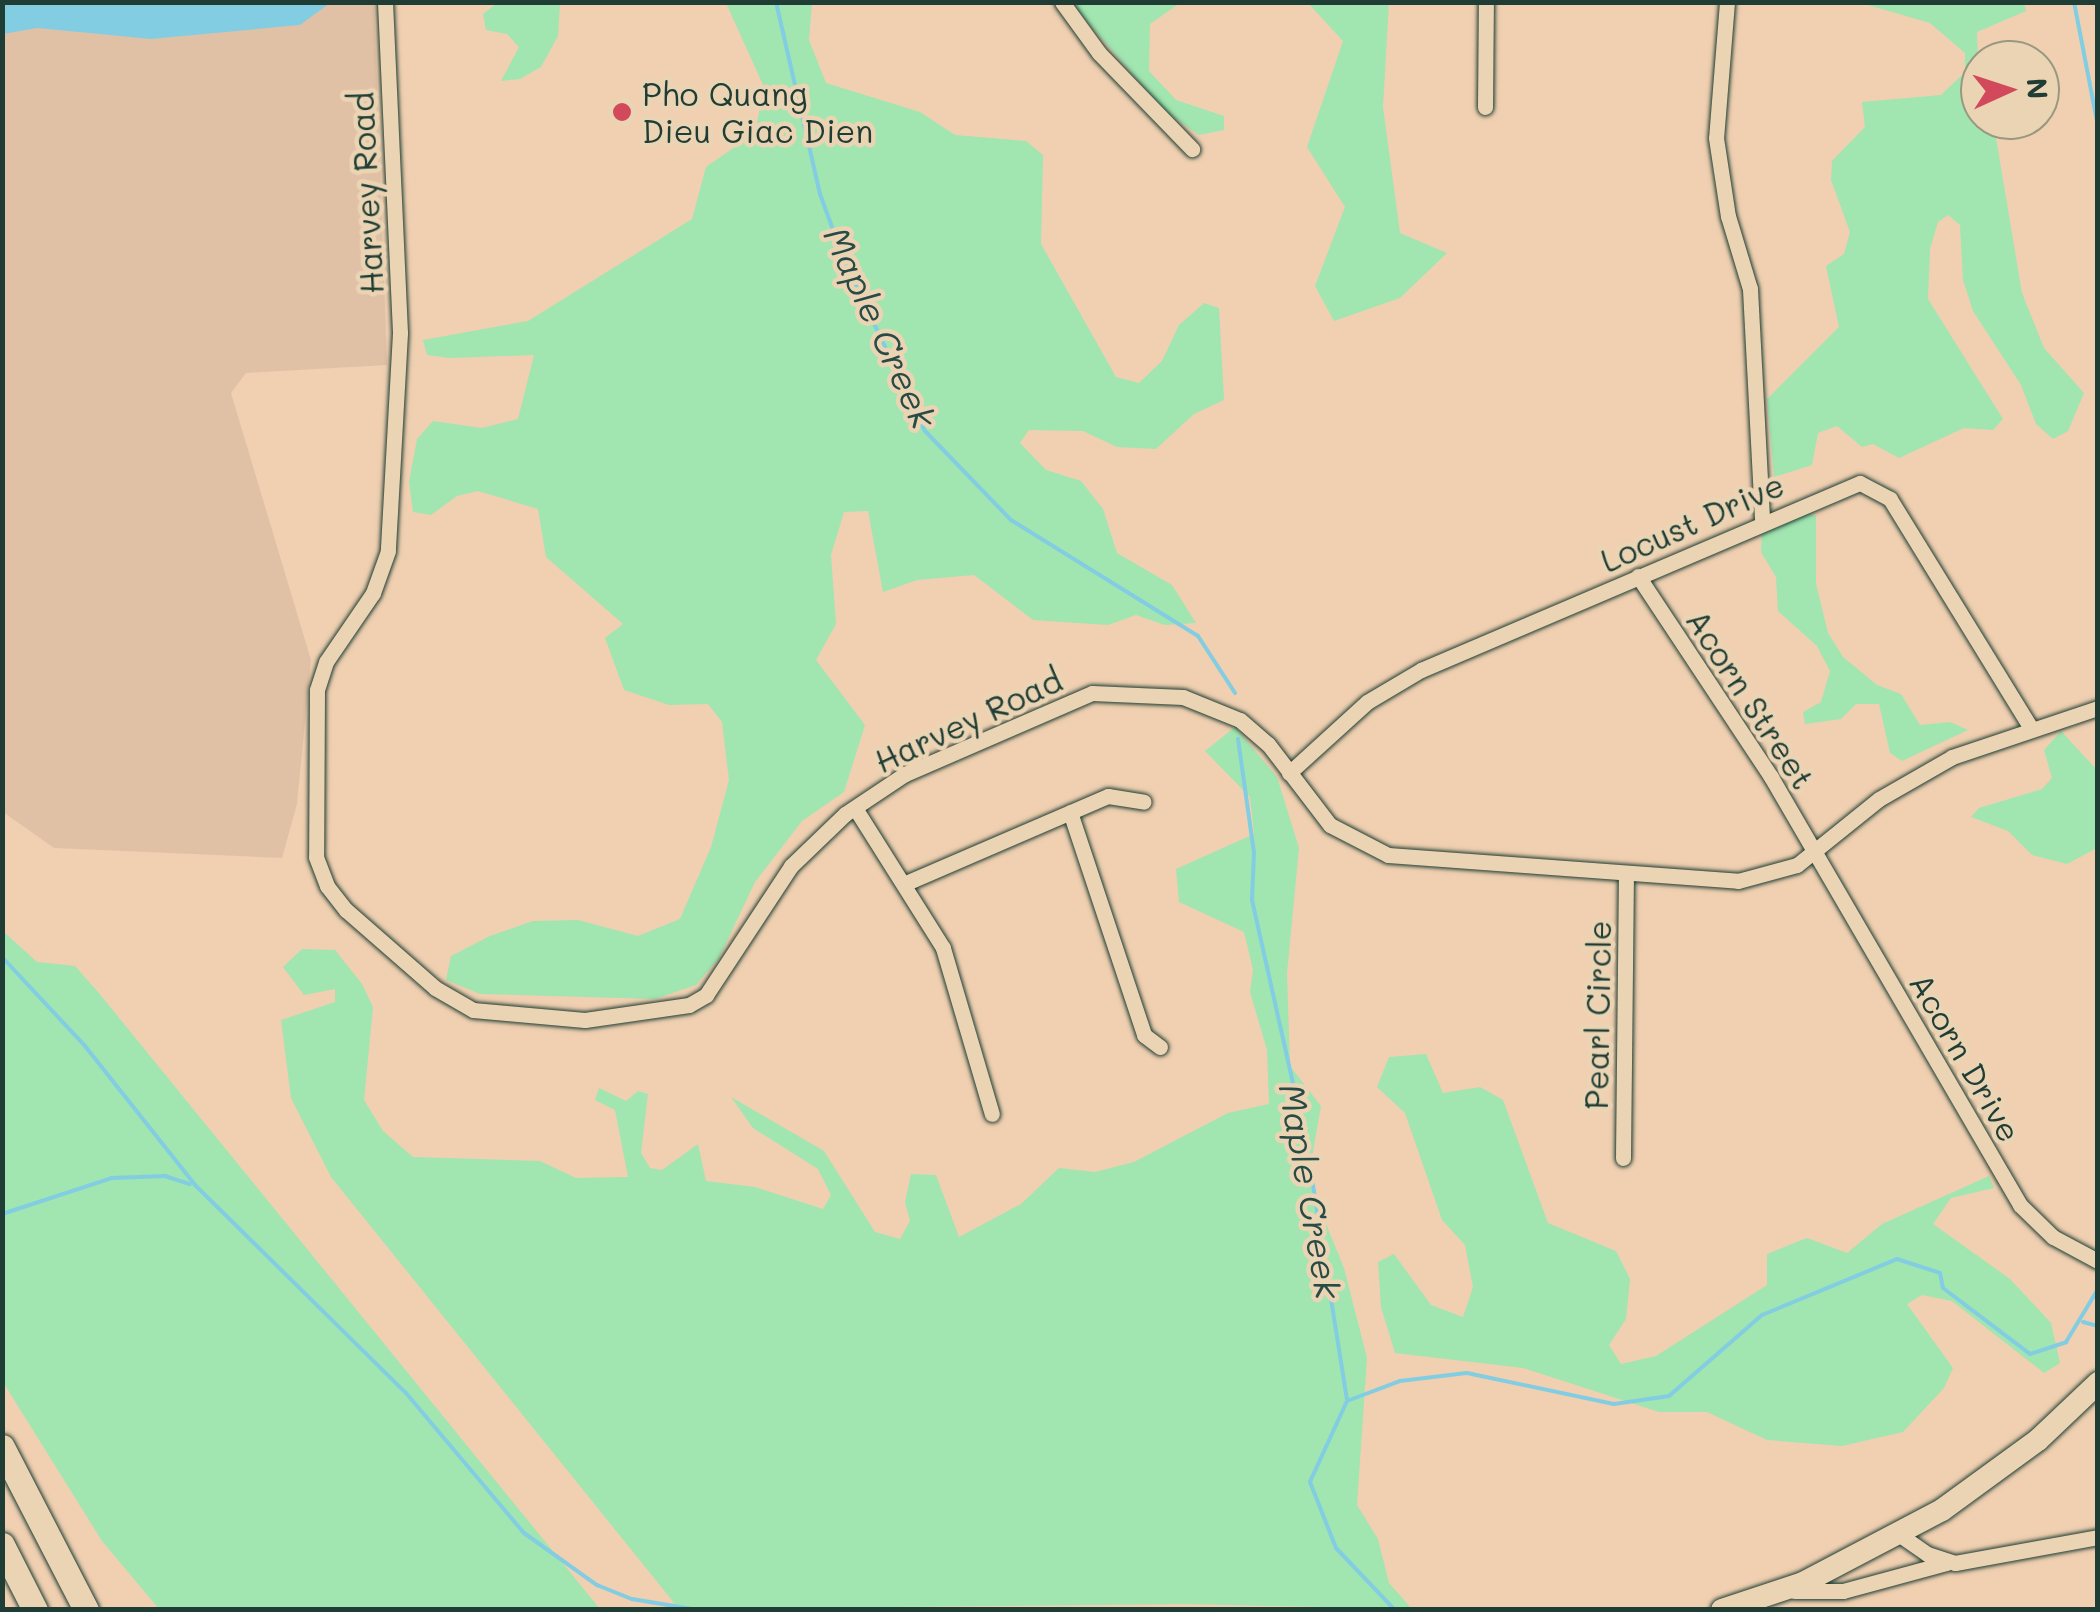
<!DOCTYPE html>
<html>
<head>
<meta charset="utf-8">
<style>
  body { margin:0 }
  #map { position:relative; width:2100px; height:1612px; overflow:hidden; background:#f0d0b1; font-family:Mali,sans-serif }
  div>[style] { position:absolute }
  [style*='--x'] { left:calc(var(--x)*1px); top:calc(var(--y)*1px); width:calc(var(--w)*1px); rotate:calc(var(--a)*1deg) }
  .built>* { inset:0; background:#e1c1a5 }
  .green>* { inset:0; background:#a1e5b0 }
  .water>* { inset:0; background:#83cde3 }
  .stream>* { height:4px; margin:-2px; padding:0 2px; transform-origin:2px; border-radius:2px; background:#83cde3 }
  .roads { filter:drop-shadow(0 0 2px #1f3d34) drop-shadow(0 0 2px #1f3d34) }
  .minor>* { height:15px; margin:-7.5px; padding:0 7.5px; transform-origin:7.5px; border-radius:7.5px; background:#ebd4b4 }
  .secondary>* { height:22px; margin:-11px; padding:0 11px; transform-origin:11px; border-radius:11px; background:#ebd4b4 }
  .primary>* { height:25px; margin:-12.5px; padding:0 12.5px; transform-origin:12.5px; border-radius:12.5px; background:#ebd4b4 }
  .dots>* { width:28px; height:28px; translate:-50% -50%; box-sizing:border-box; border:5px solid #ebd4b4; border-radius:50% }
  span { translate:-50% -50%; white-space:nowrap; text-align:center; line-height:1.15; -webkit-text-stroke:9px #ebd4b4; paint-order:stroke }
  .poi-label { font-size:32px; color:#1f3d34 }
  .left { translate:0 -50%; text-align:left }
  .street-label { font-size:32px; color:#1f3d34 }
  .water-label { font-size:35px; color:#294b46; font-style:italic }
  .frame { position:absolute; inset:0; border:5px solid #1f3d34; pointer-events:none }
  .north { position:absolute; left:1960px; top:40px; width:100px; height:100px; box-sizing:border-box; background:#ebd4b4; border:2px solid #999881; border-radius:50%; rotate:87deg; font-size:28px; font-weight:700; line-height:40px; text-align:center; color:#1f3d34 }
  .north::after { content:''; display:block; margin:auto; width:35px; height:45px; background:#d1495b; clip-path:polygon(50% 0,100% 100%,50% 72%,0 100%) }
</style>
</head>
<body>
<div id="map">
  <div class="built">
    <i style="clip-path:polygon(2px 3px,374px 3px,387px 365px,246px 373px,231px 393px,311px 660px,297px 804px,282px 858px,54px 848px,3px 812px)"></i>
  </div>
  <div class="green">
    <i style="clip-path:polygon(497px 3px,560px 3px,558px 36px,541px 67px,520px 79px,501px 81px,519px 47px,507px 34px,486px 30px,483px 14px)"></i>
    <i style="clip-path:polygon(726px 3px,812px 3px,809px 40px,826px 83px,920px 112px,955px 135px,1026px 141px,1043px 155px,1041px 244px,1116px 377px,1139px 383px,1162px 361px,1179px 325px,1204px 303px,1219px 308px,1224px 400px,1194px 414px,1156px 449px,1117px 447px,1083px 431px,1029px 430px,1020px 443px,1046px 470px,1081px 481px,1103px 509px,1117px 553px,1172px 585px,1196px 623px,1165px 625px,1136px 615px,1108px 625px,1033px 620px,974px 575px,917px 580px,883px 592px,868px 511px,844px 512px,831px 555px,836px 624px,816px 660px,865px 725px,844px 792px,802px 821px,755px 882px,719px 958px,696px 985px,655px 999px,480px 994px,446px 980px,451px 956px,490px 936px,533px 921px,578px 920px,638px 936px,680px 919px,711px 847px,729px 780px,722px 722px,708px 704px,669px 705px,624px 690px,605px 638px,623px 624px,546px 557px,538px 509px,478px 491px,457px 496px,431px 515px,413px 512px,409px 482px,417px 439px,433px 421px,482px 428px,518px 419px,534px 355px,450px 358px,427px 355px,423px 340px,528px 321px,692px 219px,706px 167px,755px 133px,764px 87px)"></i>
    <i style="clip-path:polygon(1071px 3px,1180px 3px,1150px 24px,1149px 71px,1176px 100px,1224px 116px,1224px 130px,1199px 135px,1164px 111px)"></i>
    <i style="clip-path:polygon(1308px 3px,1389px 3px,1383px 107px,1400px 233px,1447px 253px,1400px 298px,1334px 321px,1315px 286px,1345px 207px,1307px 147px,1343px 41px)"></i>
    <i style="clip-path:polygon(1861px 3px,2024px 3px,2026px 11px,1977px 32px,1980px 120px,1993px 120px,2022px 293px,2044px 348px,2084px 393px,2068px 431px,2053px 439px,2036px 424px,2021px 385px,1973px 311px,1963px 280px,1960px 225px,1948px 215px,1938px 222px,1930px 249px,1928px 299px,2003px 419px,1993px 430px,1964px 428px,1899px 458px,1873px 444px,1862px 447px,1837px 426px,1818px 433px,1812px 465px,1774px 477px,1767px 399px,1839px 327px,1826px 266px,1844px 254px,1850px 232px,1831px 180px,1832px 161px,1865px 127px,1862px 102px,1941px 95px,1965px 72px,1965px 53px,1930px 23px)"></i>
    <i style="clip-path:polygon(1804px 511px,1816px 516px,1816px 584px,1828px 633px,1843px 657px,1877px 685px,1901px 694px,1920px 725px,1950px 722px,1968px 730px,1902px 761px,1890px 753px,1879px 704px,1856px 704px,1841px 719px,1805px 724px,1803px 712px,1821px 702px,1830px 671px,1817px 646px,1778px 611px,1776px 577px,1761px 552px,1762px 529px)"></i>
    <i style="clip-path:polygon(1235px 727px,1277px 777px,1299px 848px,1287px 973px,1290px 1066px,1321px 1106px,1308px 1180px,1344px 1268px,1367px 1358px,1357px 1505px,1378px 1539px,1389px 1583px,1412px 1609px,1185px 1604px,679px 1609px,331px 1177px,291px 1098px,281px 1020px,335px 1002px,335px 989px,304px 995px,283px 967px,302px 949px,335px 950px,362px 984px,373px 1007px,364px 1100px,383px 1131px,413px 1157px,540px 1161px,576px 1178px,628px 1177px,615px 1110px,595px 1100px,599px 1088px,626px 1101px,638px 1091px,648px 1094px,641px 1153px,650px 1168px,662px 1170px,698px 1144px,706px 1181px,755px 1187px,823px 1209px,831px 1195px,818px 1169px,753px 1128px,731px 1097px,824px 1151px,875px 1232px,900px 1239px,910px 1221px,905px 1202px,911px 1174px,936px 1175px,959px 1237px,1021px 1204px,1059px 1168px,1095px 1172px,1134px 1162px,1228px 1113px,1269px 1104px,1267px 1050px,1250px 992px,1253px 970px,1244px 932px,1179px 902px,1176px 869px,1254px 834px,1250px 797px,1205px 751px)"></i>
    <i style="clip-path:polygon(2061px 731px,2097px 770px,2097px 848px,2067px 864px,2032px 855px,2008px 831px,1971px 817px,1979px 808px,2042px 789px,2052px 778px,2044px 750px)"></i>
    <i style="clip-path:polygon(3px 931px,37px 962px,75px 966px,98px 992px,600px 1609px,159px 1609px,102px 1541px,3px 1382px)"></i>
    <i style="clip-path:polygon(1426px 1054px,1443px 1093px,1480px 1087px,1503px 1100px,1548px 1223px,1616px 1251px,1630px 1279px,1626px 1319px,1609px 1345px,1621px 1364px,1656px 1356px,1767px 1285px,1767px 1254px,1807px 1238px,1847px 1253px,1882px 1224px,1989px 1176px,1994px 1188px,1951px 1198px,1933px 1224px,2010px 1279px,2051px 1323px,2060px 1363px,2044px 1373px,1952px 1301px,1922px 1295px,1907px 1304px,1953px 1368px,1944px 1388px,1903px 1432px,1842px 1446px,1767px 1440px,1707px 1412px,1659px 1412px,1523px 1368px,1395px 1353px,1381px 1307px,1378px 1262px,1394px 1254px,1431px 1305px,1463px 1317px,1473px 1287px,1465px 1245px,1442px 1220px,1405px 1113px,1377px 1087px,1389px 1057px)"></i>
  </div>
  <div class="water">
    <i style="clip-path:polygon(3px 2px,330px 2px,330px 3px,300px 25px,151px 39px,37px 28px,3px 34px)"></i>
  </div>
  <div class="stream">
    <i style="--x:776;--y:2;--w:197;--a:77.1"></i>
    <i style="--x:820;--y:194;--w:70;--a:70"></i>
    <i style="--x:844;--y:260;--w:189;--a:64.7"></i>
    <i style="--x:925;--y:431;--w:124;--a:46"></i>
    <i style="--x:1011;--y:520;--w:220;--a:31.8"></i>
    <i style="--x:1198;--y:636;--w:68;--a:57"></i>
    <i style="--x:2074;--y:2;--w:127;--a:79.1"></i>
    <i style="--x:1238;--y:739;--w:115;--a:82"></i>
    <i style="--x:1254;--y:853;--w:47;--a:92.4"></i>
    <i style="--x:1252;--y:900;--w:247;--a:77.4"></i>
    <i style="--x:1306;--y:1141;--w:263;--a:81"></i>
    <i style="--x:1347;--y:1401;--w:89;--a:114.6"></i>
    <i style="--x:1310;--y:1482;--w:71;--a:68.5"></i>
    <i style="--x:1336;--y:1548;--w:86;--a:46.4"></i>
    <i style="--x:2;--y:957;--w:122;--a:47"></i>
    <i style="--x:85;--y:1046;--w:177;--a:51.6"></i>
    <i style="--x:195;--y:1185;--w:296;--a:44.6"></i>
    <i style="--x:406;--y:1393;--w:183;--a:49.9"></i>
    <i style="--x:524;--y:1533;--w:90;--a:35.5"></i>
    <i style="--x:597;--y:1585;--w:38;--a:22"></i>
    <i style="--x:632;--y:1599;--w:67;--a:9.5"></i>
    <i style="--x:2;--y:1214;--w:116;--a:-18.1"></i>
    <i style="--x:112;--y:1178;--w:53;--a:-2.2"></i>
    <i style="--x:165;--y:1176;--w:26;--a:18"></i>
    <i style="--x:2083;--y:1322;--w:16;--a:15"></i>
    <i style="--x:1347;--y:1401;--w:57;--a:-20.7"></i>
    <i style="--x:1400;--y:1381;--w:67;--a:-6.8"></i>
    <i style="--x:1467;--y:1373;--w:150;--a:11.9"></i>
    <i style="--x:1614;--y:1404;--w:56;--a:-8.3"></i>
    <i style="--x:1669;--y:1396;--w:123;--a:-41.1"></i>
    <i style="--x:1762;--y:1315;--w:146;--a:-22.5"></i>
    <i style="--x:1897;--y:1259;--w:45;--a:18"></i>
    <i style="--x:1940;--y:1273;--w:15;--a:79"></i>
    <i style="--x:1943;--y:1288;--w:109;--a:37.2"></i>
    <i style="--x:2030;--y:1354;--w:38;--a:-18"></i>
    <i style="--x:2066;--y:1342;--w:62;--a:-58.9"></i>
  </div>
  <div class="roads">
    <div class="minor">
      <i style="--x:385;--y:2;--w:331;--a:87.4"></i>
      <i style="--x:400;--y:333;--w:218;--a:93.2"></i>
      <i style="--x:388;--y:551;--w:45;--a:109.7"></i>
      <i style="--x:373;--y:593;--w:83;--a:124.3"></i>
      <i style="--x:326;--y:662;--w:29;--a:108"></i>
      <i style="--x:317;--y:690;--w:167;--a:90.3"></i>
      <i style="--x:316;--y:857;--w:31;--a:69"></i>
      <i style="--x:327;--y:886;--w:31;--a:52"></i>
      <i style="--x:346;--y:910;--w:118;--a:41.2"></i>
      <i style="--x:435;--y:988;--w:44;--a:30.1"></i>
      <i style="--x:473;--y:1010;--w:112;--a:5.1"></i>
      <i style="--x:585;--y:1020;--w:105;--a:-8.2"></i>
      <i style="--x:689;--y:1005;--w:20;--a:-30"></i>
      <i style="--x:706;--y:995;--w:154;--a:-56.6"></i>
      <i style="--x:791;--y:866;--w:75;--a:-43.9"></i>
      <i style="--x:845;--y:814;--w:72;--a:-33.7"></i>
      <i style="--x:905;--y:774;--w:204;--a:-23.4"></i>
      <i style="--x:1092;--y:693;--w:91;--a:2.5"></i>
      <i style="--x:1183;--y:697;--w:61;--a:22"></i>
      <i style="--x:1240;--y:720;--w:37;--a:41"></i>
      <i style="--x:1268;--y:744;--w:102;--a:52.6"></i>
      <i style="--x:1330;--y:825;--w:65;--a:27.3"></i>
      <i style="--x:1388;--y:855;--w:351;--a:4.2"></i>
      <i style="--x:1738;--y:881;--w:61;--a:-15.2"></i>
      <i style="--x:1797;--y:865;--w:105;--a:-38.8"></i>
      <i style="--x:1879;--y:799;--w:84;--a:-29.9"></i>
      <i style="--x:1952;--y:757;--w:154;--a:-18.6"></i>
      <i style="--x:1062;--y:2;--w:63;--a:54"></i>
      <i style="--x:1099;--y:53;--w:134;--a:45.9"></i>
      <i style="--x:1727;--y:2;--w:136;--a:94.6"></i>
      <i style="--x:1716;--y:138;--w:79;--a:81.3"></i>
      <i style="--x:1728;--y:216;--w:76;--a:73.2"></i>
      <i style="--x:1750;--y:289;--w:231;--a:87"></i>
      <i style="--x:1485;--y:107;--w:105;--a:-89.5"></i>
      <i style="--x:1638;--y:576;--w:241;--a:56.5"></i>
      <i style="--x:1771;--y:777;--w:495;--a:59.8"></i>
      <i style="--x:2020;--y:1205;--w:46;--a:44.1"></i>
      <i style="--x:2053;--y:1237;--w:51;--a:28.1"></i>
      <i style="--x:1289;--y:773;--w:105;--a:-42.3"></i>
      <i style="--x:1367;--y:702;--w:63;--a:-30.7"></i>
      <i style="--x:1421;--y:670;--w:477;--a:-23.1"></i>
      <i style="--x:1860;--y:483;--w:34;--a:28"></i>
      <i style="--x:1890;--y:499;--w:269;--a:58.4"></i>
      <i style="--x:855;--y:808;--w:165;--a:57.8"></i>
      <i style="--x:943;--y:948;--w:173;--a:73.6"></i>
      <i style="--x:1070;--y:812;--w:235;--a:71.6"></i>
      <i style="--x:1144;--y:1035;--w:20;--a:37"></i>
      <i style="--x:906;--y:883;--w:220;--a:-23.3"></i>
      <i style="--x:1108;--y:796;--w:36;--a:9"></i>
      <i style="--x:1623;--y:1158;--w:285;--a:-89.4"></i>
      <i style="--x:1900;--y:1535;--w:33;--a:35"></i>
      <i style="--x:1927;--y:1554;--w:29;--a:18"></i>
      <i style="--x:1955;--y:1563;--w:145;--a:-10.3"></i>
      <i style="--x:1794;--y:1591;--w:49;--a:0"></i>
      <i style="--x:1843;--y:1591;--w:108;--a:-15.1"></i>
    </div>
    <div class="secondary">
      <i style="--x:1722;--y:1610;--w:85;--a:-18.4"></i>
      <i style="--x:1803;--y:1583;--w:157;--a:-27.7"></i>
      <i style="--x:1942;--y:1510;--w:119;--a:-36.1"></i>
      <i style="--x:2038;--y:1440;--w:83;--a:-43.5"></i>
    </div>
    <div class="primary">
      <i style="--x:2;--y:1447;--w:183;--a:62.7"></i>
      <i style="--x:2;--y:1545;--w:73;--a:63.1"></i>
    </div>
  </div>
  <div class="dots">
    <i style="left:622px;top:112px;background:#d1495b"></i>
  </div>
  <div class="poi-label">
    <span class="left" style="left:642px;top:112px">Pho Quang<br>Dieu Giac Dien</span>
  </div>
  <div class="street-label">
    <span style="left:366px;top:193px;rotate:-93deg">Harvey Road</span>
    <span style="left:1692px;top:522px;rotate:-24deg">Locust Drive</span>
    <span style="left:1751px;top:699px;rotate:57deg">Acorn Street</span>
    <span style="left:968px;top:720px;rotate:-25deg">Harvey Road</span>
    <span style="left:1597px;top:1015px;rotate:-89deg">Pearl Circle</span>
    <span style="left:1966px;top:1057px;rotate:60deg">Acorn Drive</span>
  </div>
  <div class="water-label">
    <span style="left:881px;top:327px;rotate:65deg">Maple Creek</span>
    <span style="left:1311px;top:1191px;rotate:80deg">Maple Creek</span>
  </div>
  <div class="frame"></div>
  <div class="north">N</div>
</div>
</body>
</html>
